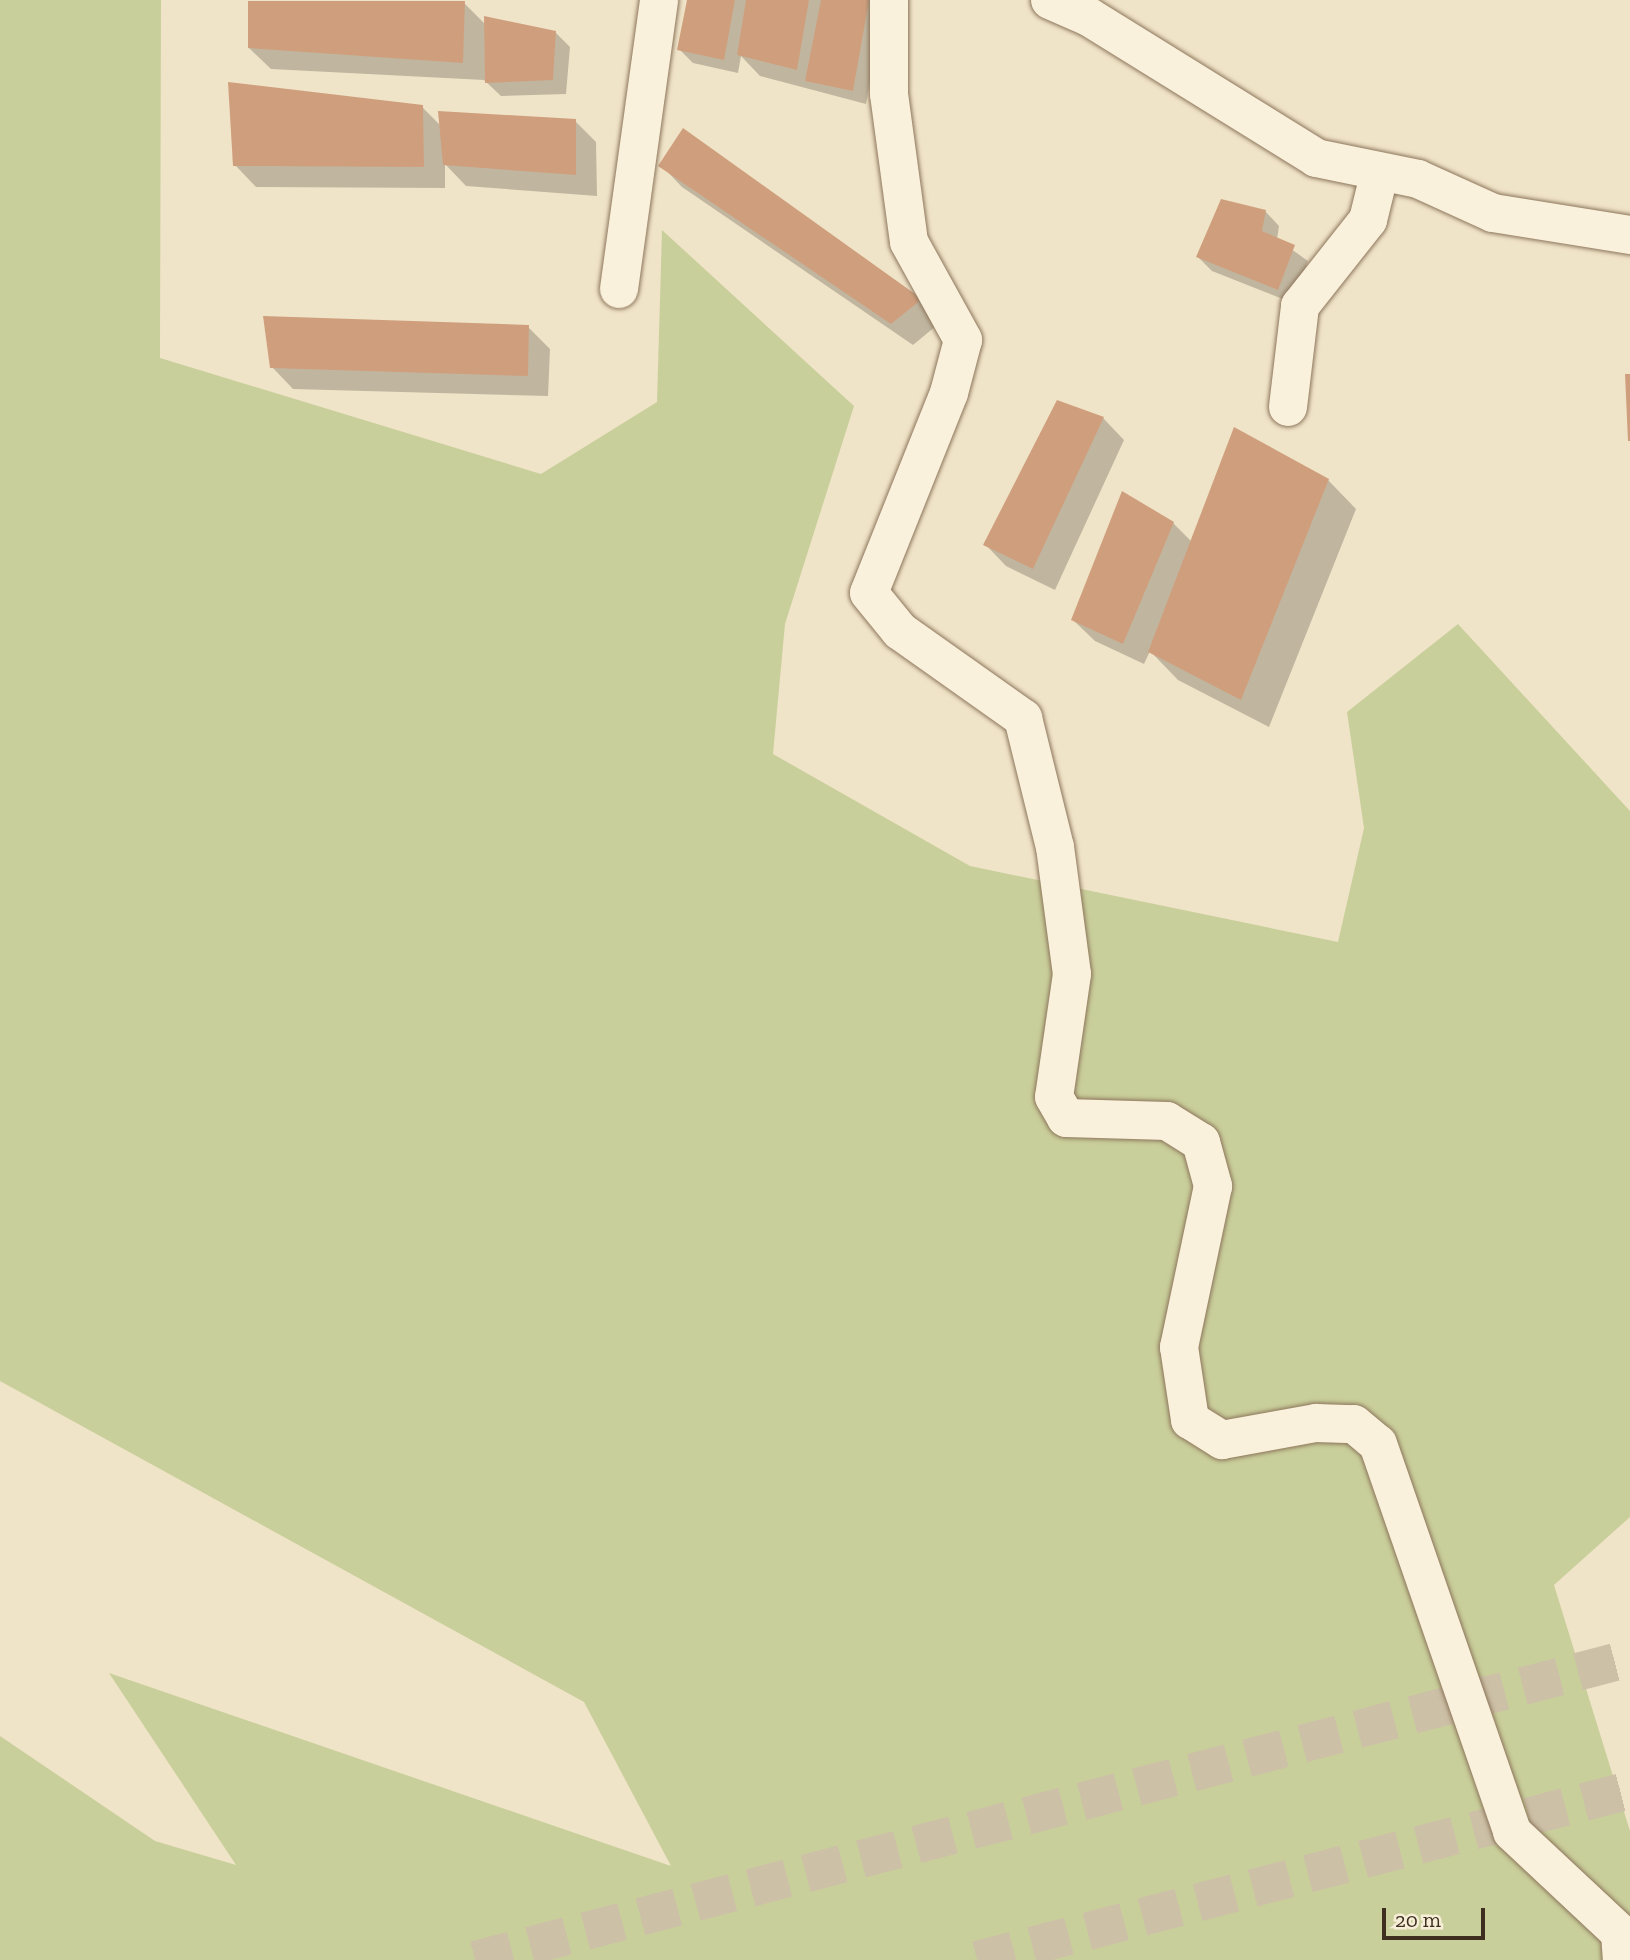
<!DOCTYPE html>
<html>
<head>
<meta charset="utf-8">
<style>
  body { margin:0 }
  #map { position:relative; width:1630px; height:1960px; overflow:hidden; background:#f0e4c8; font-family:"Zilla Slab",serif }
  div>[style] { position:absolute }
  [style*='--x'] { left:calc(var(--x)*1px); top:calc(var(--y)*1px); width:calc(var(--w)*1px); rotate:calc(var(--a)*1deg) }
  .green>* { inset:0; background:#c9cf9b }
  .shadow>* { inset:0; background:#0003 }
  .building>* { inset:0; background:#cf9f7d }
  .highway-tunnel>* { height:38px; margin-top:-19px; transform-origin:0; background:repeating-linear-gradient(90deg,#ccc0a6 0 38px,transparent 0 57px) }
  .roads { filter:drop-shadow(0 0 2px #8d765c) drop-shadow(0 0 2px #8d765c) }
  .minor>* { height:38px; margin:-19px; padding:0 19px; transform-origin:19px; border-radius:19px; background:#faf1dc }
  span { translate:-50% -50%; white-space:nowrap; text-align:center; line-height:1.15; -webkit-text-stroke:5px #f7eed8; paint-order:stroke }
  .scale { position:absolute; left:1382px; top:1908px; width:103px; height:32px; box-sizing:border-box; border:4px solid #3d2e20; border-top:0; padding-left:9px; font-size:21px; line-height:24px; white-space:nowrap; color:#3d2e20; -webkit-text-stroke:5px #f7eed8; paint-order:stroke }
</style>
</head>
<body>
<div id="map">
  <div class="green">
    <i style="clip-path:polygon(0 0,161px 0,160px 358px,541px 474px,657px 402px,662px 230px,854px 406px,785px 624px,773px 754px,970px 866px,1338px 942px,1364px 828px,1347px 712px,1458px 624px,1630px 811px,1630px 1517px,1554px 1585px,1630px 1831px,1630px 1960px,0 1960px,0 1736px,155px 1841px,236px 1865px,109px 1673px,671px 1866px,584px 1702px,0 1381px)"></i>
  </div>
  <div class="shadow">
    <i style="clip-path:polygon(688px 0,884px 0,866px 104px,760px 76px,741px 56px,738px 73px,693px 63px,679px 49px)"></i>
    <i style="clip-path:polygon(464px 3px,486px 25px,556px 33px,570px 47px,566px 94px,501px 96px,484px 80px,271px 69px,249px 48px)"></i>
    <i style="clip-path:polygon(422px 107px,441px 126px,575px 121px,596px 142px,597px 196px,466px 186px,445px 164px,445px 188px,256px 187px,235px 165px)"></i>
    <i style="clip-path:polygon(661px 165px,921px 300px,942px 321px,913px 345px,682px 187px)"></i>
    <i style="clip-path:polygon(1265px 211px,1279px 226px,1277px 239px,1308px 261px,1293px 303px,1212px 271px,1198px 257px)"></i>
    <i style="clip-path:polygon(528px 327px,550px 349px,548px 396px,293px 389px,272px 367px)"></i>
    <i style="clip-path:polygon(1103px 418px,1124px 440px,1055px 590px,1006px 566px,985px 544px)"></i>
    <i style="clip-path:polygon(1328px 480px,1356px 509px,1269px 727px,1178px 680px,1150px 651px,1144px 664px,1095px 641px,1073px 620px,1173px 523px,1192px 542px)"></i>
  </div>
  <div class="building">
    <i style="clip-path:polygon(687px 0,735px 0,724px 60px,677px 50px)"></i>
    <i style="clip-path:polygon(746px 0,809px 0,797px 70px,737px 55px)"></i>
    <i style="clip-path:polygon(821px 0,869px 0,853px 91px,805px 81px)"></i>
    <i style="clip-path:polygon(248px 1px,465px 1px,463px 63px,248px 48px)"></i>
    <i style="clip-path:polygon(484px 16px,556px 31px,553px 80px,485px 83px)"></i>
    <i style="clip-path:polygon(228px 82px,423px 105px,424px 167px,233px 166px)"></i>
    <i style="clip-path:polygon(438px 111px,576px 119px,576px 175px,443px 165px)"></i>
    <i style="clip-path:polygon(683px 128px,922px 299px,891px 324px,658px 166px)"></i>
    <i style="clip-path:polygon(1221px 199px,1266px 210px,1262px 231px,1295px 245px,1278px 290px,1196px 257px)"></i>
    <i style="clip-path:polygon(263px 316px,529px 325px,528px 376px,270px 368px)"></i>
    <i style="clip-path:polygon(1625px 374px,1630px 374px,1630px 441px,1628px 441px)"></i>
    <i style="clip-path:polygon(1057px 400px,1104px 417px,1033px 569px,983px 545px)"></i>
    <i style="clip-path:polygon(1234px 427px,1329px 479px,1241px 700px,1148px 652px)"></i>
    <i style="clip-path:polygon(1122px 491px,1174px 522px,1123px 644px,1071px 620px)"></i>
  </div>
  <div class="highway-tunnel">
    <i style="--x:475;--y:1960;--w:1194;--a:-14.65"></i>
    <i style="--x:977;--y:1960;--w:675;--a:-14.59"></i>
  </div>
  <div class="roads">
    <div class="minor">
      <i style="--x:889;--y:0;--w:94;--a:90"></i>
      <i style="--x:889;--y:94;--w:149;--a:82.3"></i>
      <i style="--x:909;--y:242;--w:112;--a:61.1"></i>
      <i style="--x:963;--y:340;--w:55;--a:104.8"></i>
      <i style="--x:949;--y:393;--w:215;--a:111.8"></i>
      <i style="--x:869;--y:593;--w:49;--a:50.8"></i>
      <i style="--x:900;--y:631;--w:151;--a:35.3"></i>
      <i style="--x:1023;--y:718;--w:133;--a:76.1"></i>
      <i style="--x:1055;--y:847;--w:128;--a:82.4"></i>
      <i style="--x:1072;--y:974;--w:124;--a:98.3"></i>
      <i style="--x:1054;--y:1097;--w:24;--a:60"></i>
      <i style="--x:1066;--y:1118;--w:101;--a:1.7"></i>
      <i style="--x:1167;--y:1121;--w:40;--a:32"></i>
      <i style="--x:1201;--y:1142;--w:46;--a:74.7"></i>
      <i style="--x:1213;--y:1186;--w:165;--a:101.9"></i>
      <i style="--x:1179;--y:1347;--w:74;--a:81.4"></i>
      <i style="--x:1190;--y:1420;--w:38;--a:32"></i>
      <i style="--x:1222;--y:1440;--w:96;--a:-10.3"></i>
      <i style="--x:1316;--y:1423;--w:38;--a:2"></i>
      <i style="--x:1354;--y:1424;--w:31;--a:40"></i>
      <i style="--x:1378;--y:1444;--w:410;--a:70.9"></i>
      <i style="--x:1512;--y:1832;--w:148;--a:43.1"></i>
      <i style="--x:1620;--y:1933;--w:27;--a:86"></i>
      <i style="--x:1050;--y:0;--w:43;--a:23.6"></i>
      <i style="--x:1089;--y:17;--w:267;--a:31.8"></i>
      <i style="--x:1316;--y:158;--w:104;--a:11.6"></i>
      <i style="--x:1418;--y:179;--w:82;--a:24.4"></i>
      <i style="--x:1493;--y:213;--w:139;--a:9.1"></i>
      <i style="--x:619;--y:289;--w:292;--a:-82.1"></i>
      <i style="--x:1288;--y:407;--w:102;--a:-83.2"></i>
      <i style="--x:1300;--y:306;--w:110;--a:-51.7"></i>
      <i style="--x:1368;--y:220;--w:50;--a:-76.2"></i>
    </div>
  </div>
  <div class="scale">20 m</div>
</div>
</body>
</html>
